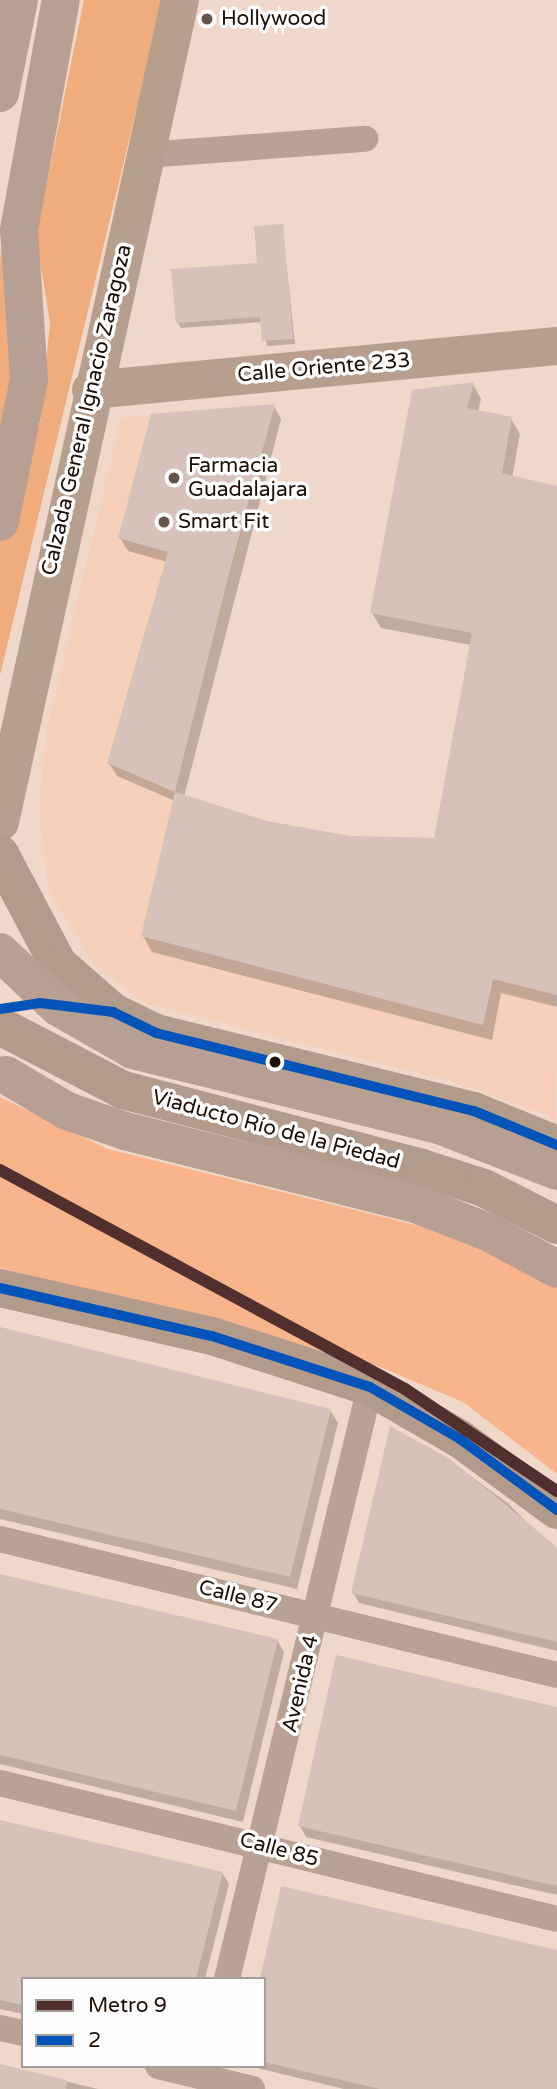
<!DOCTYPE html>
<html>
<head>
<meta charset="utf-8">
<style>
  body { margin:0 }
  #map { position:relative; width:557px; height:2089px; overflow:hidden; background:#efd7c9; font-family:"Varela Round",sans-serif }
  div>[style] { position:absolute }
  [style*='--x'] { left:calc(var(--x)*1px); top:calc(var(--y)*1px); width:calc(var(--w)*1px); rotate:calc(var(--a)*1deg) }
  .built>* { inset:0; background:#f6d0ba }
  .green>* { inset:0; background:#f8b58b }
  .forest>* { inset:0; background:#f1ac7d }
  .shadow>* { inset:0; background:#0003 }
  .building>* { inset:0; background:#d6c2ba }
  .street>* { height:26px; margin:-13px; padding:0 13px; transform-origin:13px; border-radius:13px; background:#b9a293 }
  .secondary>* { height:38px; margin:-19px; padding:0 19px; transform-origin:19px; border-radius:19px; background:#b89e8d }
  .primary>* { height:38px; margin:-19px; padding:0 19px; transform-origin:19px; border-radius:19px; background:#b39b8c }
  .highway>* { height:38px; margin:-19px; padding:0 19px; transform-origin:19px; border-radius:19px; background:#b7a093 }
  .highway-bridge>* { height:38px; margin:-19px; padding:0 19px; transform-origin:19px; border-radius:19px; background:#b7a093 }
  .bus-1>* { height:10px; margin:-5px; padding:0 5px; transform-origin:5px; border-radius:5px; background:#0554ba }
  .metro-1>* { height:12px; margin:-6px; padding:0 6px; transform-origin:6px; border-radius:6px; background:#512f2e }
  .dots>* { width:19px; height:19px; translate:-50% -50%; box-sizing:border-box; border:4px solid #fefefe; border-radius:50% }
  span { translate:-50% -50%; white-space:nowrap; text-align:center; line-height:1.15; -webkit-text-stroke:7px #fefefe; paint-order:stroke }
  .poi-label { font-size:21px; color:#1c0e05 }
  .left { translate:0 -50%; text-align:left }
  .street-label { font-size:21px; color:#1c0e05 }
  .legend { position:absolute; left:21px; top:1977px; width:245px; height:91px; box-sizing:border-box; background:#fefefe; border:2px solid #a49e9a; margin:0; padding:9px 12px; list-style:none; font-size:21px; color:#1c0e05 }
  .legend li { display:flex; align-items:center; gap:14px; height:35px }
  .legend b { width:35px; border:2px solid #a49e9a }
</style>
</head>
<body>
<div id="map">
  <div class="built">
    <i style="clip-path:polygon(275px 404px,176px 792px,267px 821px,350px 836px,434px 838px,529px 910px,557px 1012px,556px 1126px,550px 1116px,450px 1081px,145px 1003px,94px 964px,48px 889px,39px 811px,47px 728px,121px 418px)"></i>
  </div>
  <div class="green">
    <i style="clip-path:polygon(0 1097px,108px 1149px,436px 1230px,557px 1283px,557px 1474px,463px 1402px,375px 1365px,0 1268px)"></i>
  </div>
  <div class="forest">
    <i style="clip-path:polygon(84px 0,163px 0,0 675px,0 259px,2px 245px,7px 245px,11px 421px,40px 425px,50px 323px,36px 236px)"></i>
  </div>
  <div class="shadow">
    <i style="clip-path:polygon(282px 226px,295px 344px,267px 346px,262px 322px,181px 328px,177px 322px,259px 265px)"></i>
    <i style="clip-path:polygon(473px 384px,481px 399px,478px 412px,511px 419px,520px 434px,512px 478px,557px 487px,557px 1007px,501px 993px,492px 1040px,152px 952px,143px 936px,175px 801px,117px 776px,109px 763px,167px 562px,128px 551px,120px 538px,274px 406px,281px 419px,184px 797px,266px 822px,350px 837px,435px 840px,471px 645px,381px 628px,372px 613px)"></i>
    <i style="clip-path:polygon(0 1329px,330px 1410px,338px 1423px,297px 1589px,0 1519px)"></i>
    <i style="clip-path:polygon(449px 1460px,509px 1504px,557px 1554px,557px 1651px,359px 1603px,353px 1592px)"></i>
    <i style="clip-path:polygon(0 1576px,277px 1640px,284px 1652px,243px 1822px,0 1764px)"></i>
    <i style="clip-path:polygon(557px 1709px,557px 1895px,306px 1837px,300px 1826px)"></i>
    <i style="clip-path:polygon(0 1821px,222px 1873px,229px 1884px,205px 1979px,23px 1979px,23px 2014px,0 2009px)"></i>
    <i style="clip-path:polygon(557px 1952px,557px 2089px,344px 2089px,249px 2066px,264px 2066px,264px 1979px)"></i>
    <i style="clip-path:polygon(0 2066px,98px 2089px,0 2089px)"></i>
  </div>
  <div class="building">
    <i style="clip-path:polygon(283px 224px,293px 339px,262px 341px,260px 317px,176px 323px,171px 269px,257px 263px,254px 226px)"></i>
    <i style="clip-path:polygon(474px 382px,467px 408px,512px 417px,502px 473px,557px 486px,557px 995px,493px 979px,483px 1025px,141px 936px,175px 792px,267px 821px,350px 836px,434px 838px,472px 633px,370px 613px,412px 390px)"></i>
    <i style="clip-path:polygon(275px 404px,230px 570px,175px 792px,107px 763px,168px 552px,118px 538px,151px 414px)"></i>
    <i style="clip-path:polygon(0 1327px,331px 1409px,290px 1577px,0 1509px)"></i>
    <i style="clip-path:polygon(390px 1426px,450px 1459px,557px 1547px,557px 1642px,351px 1593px)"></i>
    <i style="clip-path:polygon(0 1574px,278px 1639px,236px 1811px,0 1755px)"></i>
    <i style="clip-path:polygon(336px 1655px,557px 1707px,557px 1886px,298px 1826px)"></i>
    <i style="clip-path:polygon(0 1820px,223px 1872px,196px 1979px,23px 1979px,23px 2005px,0 2000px)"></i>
    <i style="clip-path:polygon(281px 1886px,557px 1950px,557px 2089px,380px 2089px,264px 2062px,260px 1979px)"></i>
    <i style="clip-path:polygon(0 2064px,67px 2080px,66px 2089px,0 2089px)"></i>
  </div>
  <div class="street">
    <i style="--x:145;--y:155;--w:221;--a:-4.2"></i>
    <i style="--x:0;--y:1539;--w:573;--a:13.72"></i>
    <i style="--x:0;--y:1783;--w:573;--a:13.72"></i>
    <i style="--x:227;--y:1979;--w:609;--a:-76.42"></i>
    <i style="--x:0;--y:2028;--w:24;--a:12"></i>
    <i style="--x:158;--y:2066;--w:97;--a:13.7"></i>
  </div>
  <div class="secondary">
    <i style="--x:91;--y:390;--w:468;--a:-5.4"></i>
    <i style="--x:0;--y:822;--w:841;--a:-77.65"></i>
  </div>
  <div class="primary">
    <i style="--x:0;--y:854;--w:124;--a:62.2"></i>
    <i style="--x:58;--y:964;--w:73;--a:41.1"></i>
    <i style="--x:113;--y:1012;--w:48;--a:26"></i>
    <i style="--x:156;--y:1033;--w:327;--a:13.8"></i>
    <i style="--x:474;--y:1111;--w:90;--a:22.3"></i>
    <i style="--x:0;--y:1026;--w:139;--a:27.5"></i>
    <i style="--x:123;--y:1090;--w:309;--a:14.6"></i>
    <i style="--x:422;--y:1168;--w:65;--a:17.9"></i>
    <i style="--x:484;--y:1188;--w:82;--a:26.9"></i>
    <i style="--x:0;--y:1288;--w:217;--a:12.8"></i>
    <i style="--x:212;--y:1336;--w:166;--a:17.9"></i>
    <i style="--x:370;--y:1387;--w:104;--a:30"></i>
    <i style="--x:460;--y:1439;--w:120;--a:36.2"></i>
  </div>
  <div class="highway">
    <i style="--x:0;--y:93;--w:95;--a:-78.5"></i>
    <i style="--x:0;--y:522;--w:146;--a:-78.5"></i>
    <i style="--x:29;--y:379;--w:149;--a:-93.8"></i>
    <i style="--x:19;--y:230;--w:234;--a:-79.7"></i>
    <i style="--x:6;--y:1075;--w:71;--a:30.5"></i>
    <i style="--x:67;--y:1111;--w:61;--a:19"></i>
    <i style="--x:125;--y:1131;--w:300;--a:14.1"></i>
    <i style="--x:416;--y:1204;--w:77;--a:21.3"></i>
    <i style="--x:488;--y:1232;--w:78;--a:28.2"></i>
  </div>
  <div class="highway-bridge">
    <i style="--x:0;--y:952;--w:80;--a:43.5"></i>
    <i style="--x:58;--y:1007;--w:86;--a:29.8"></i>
    <i style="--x:133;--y:1050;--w:315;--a:13.8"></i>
    <i style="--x:439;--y:1125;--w:127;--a:21.3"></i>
  </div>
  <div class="bus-1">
    <i style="--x:0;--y:1009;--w:40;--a:-8.5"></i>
    <i style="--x:40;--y:1003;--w:74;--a:7"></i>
    <i style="--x:113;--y:1012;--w:48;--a:26"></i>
    <i style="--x:156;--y:1033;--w:327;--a:13.8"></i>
    <i style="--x:474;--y:1111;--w:90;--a:22.3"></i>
    <i style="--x:0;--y:1288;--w:217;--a:12.8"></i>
    <i style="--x:212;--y:1336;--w:166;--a:17.9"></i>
    <i style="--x:370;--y:1387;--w:104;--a:30"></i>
    <i style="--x:460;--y:1439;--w:120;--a:36.2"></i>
  </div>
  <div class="metro-1">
    <i style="--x:0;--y:1170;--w:460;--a:28.4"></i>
    <i style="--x:405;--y:1389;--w:183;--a:33.9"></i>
  </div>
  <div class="dots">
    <i style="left:207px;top:19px;background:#66544a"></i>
    <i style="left:174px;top:478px;background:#66544a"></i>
    <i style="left:164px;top:522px;background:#66544a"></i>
    <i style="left:275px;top:1062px;background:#1c0e05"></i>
  </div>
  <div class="poi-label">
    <span class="left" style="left:221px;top:19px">Hollywood</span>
    <span class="left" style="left:188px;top:478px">Farmacia<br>Guadalajara</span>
    <span class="left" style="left:178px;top:522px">Smart Fit</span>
  </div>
  <div class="street-label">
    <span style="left:324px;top:368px;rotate:-5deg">Calle Oriente 233</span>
    <span style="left:87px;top:410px;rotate:-77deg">Calzada General Ignacio Zaragoza</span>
    <span style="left:276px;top:1130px;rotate:15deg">Viaducto Río de la Piedad</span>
    <span style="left:238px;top:1597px;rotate:14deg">Calle 87</span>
    <span style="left:301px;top:1684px;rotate:-77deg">Avenida 4</span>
    <span style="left:279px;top:1850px;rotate:15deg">Calle 85</span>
  </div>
  <ul class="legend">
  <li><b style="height:9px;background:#512f2e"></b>Metro 9</li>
  <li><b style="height:9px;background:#0554ba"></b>2</li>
  </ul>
</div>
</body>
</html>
